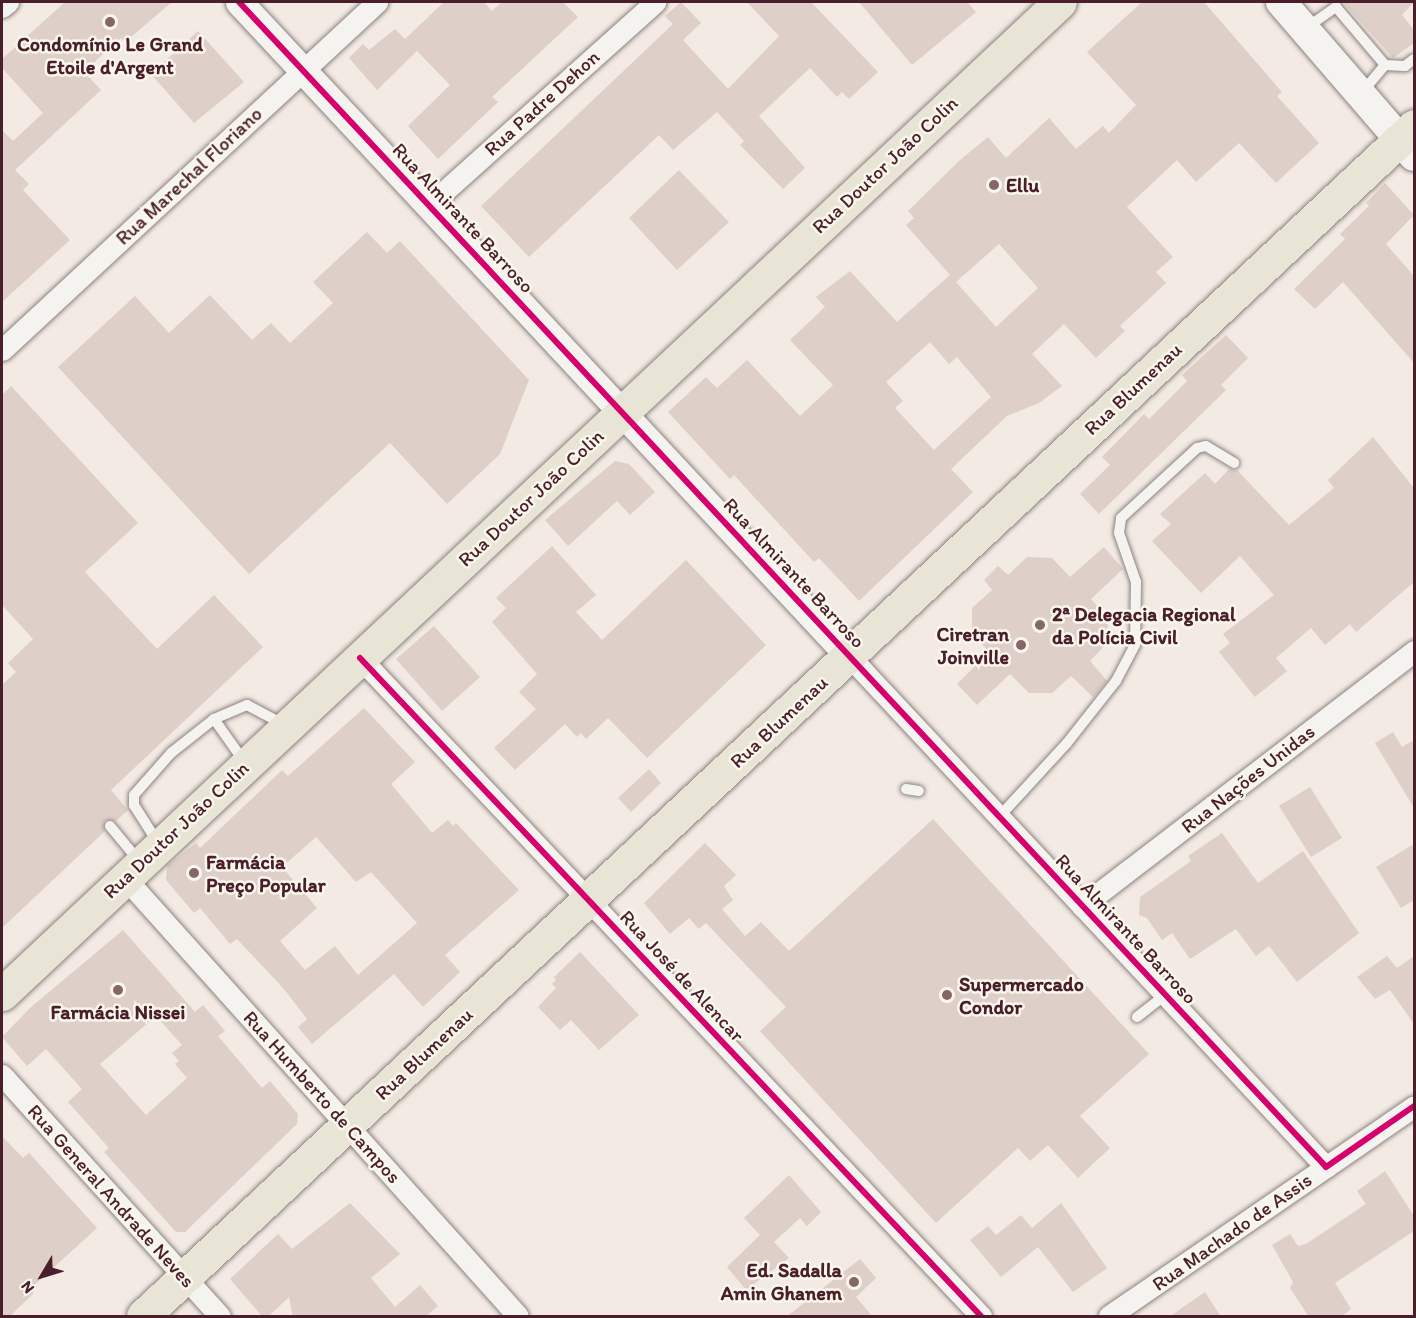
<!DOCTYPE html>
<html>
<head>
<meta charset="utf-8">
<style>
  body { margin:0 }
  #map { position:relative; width:1416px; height:1318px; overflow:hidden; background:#f2eae3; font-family:Itim,sans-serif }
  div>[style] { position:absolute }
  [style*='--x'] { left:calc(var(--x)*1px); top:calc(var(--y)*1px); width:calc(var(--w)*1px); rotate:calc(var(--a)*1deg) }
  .building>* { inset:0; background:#decfc9 }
  .roads { filter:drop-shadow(0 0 2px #8e8281) drop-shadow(0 0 2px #8e8281) }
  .service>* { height:10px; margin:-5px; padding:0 5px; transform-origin:5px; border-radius:5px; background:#f5f3ef }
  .minor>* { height:21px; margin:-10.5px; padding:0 10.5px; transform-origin:10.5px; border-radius:10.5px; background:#f5f3ef }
  .tertiary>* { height:27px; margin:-13.5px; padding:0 13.5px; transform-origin:13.5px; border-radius:13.5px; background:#f5f3ef }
  .secondary>* { height:30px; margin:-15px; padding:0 15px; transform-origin:15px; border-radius:15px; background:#f5f3ef }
  .primary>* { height:33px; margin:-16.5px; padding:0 16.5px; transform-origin:16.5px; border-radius:16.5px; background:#e9e5d6 }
  .cycleway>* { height:6px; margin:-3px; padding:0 3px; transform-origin:3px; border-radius:3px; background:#d6006c }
  .dots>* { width:16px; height:16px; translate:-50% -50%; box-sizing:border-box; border:3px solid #fbf7ec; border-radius:50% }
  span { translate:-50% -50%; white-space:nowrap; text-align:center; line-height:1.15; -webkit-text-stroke:5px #fbf7ec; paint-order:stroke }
  .poi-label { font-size:20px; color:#4a1f2b; font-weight:700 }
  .left { translate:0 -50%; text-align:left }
  .right { translate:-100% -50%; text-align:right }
  .street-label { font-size:20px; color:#4a1f2b }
  .frame { position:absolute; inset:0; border:3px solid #4a1f2b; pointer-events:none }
  .north { position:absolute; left:12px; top:1246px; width:60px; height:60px; -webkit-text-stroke:4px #fbf7ec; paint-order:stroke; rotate:232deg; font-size:16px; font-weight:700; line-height:24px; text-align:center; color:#4a1f2b }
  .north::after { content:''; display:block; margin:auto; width:21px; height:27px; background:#4a1f2b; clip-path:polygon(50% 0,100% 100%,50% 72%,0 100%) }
</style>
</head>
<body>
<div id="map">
  <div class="building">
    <i style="clip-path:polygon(65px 2px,172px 2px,125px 42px,121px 38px,90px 66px,85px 73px,101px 90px,15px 170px,29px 184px,23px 190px,70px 240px,2px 302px,2px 130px,13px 141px,43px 113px,2px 68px,2px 59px)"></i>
    <i style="clip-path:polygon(444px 2px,484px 2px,492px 11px,502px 2px,563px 2px,578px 17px,492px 97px,498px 102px,438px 159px,408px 126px,450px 85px,417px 51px,377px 90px,349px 58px,363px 44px,369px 50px,395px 29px,405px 39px)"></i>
    <i style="clip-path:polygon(681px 2px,701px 23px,683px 40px,728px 89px,779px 36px,747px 2px,811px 2px,878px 72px,849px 99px,842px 92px,837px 97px,810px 68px,759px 116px,805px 168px,783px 189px,740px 145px,744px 141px,717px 112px,673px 150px,659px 135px,529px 257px,481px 206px,673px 24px,665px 16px)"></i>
    <i style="clip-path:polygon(859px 2px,967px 2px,976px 12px,912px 65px)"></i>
    <i style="clip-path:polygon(evenodd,1142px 2px,1204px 2px,1282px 92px,1277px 96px,1319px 143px,1276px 183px,1239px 143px,1196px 182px,1177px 160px,1127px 207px,1173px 257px,1156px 272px,1166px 283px,1120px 326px,1125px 331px,1096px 358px,1064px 324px,1032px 354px,1062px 386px,1039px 403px,1007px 416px,951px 469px,973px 492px,859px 601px,819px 558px,814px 562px,734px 475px,730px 479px,668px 412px,706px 377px,717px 388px,747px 360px,800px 416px,833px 385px,790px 340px,825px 307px,816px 297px,850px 271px,897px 322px,950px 275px,906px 225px,914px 218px,908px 211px,960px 160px,988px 137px,1006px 158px,1049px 118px,1076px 149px,1103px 126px,1109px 133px,1136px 105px,1087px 52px,1142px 2px,999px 244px,1038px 288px,996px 327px,956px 282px,999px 244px,1142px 2px,930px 342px,949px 364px,957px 357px,991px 397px,934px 450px,895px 408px,903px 401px,886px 382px,930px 342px)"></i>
    <i style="clip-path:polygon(1343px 2px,1414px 2px,1402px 15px,1414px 30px,1414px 43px,1393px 58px)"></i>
    <i style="clip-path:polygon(198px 31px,244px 82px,194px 123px,151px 74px)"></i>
    <i style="clip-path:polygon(679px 170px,729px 222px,677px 270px,629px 218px)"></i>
    <i style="clip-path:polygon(1385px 183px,1414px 215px,1386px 244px,1414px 276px,1414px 363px,1343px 282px,1315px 309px,1294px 289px,1345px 239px,1340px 234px,1369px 206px,1366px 203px)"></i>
    <i style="clip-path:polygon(367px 232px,387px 253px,400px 241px,529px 380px,500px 454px,447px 504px,390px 443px,249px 574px,58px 367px,135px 296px,169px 333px,210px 295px,252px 340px,271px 323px,290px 343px,333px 303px,313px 282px)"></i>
    <i style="clip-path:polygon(1226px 335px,1248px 358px,1221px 385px,1226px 390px,1099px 514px,1080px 494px,1110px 465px,1102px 457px,1144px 414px,1149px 419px,1187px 381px,1182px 375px)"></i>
    <i style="clip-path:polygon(11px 386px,138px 523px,85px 572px,157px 649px,214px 595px,263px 647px,111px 790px,128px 810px,116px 821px,105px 821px,105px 831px,2px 928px,2px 685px,16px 672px,8px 663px,33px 639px,2px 605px,2px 395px)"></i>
    <i style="clip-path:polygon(1373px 437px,1414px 488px,1414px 582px,1356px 632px,1350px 624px,1325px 645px,1311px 628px,1276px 658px,1287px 671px,1255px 697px,1219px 652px,1230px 643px,1223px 634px,1274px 595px,1240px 556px,1201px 593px,1152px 541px,1171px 524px,1160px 514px,1205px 473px,1215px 484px,1229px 469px,1237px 470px,1289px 525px,1334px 488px,1328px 480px)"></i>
    <i style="clip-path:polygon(615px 461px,629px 464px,655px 492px,630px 515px,617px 501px,568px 546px,545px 520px)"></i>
    <i style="clip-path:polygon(552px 546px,596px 595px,576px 612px,602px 640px,686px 560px,766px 645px,647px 758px,608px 718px,586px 739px,581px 733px,577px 737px,565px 724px,515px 770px,494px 748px,536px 709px,519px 692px,537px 674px,492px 622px,506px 608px,496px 598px)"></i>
    <i style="clip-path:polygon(1104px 547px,1123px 569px,1091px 599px,1108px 618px,1107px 643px,1090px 661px,1107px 681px,1097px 693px,1093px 697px,1071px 676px,1052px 693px,1029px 693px,1010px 674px,977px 705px,957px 684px,989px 652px,972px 633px,972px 608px,992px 590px,984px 580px,998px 566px,1008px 575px,1027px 557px,1052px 558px,1070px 577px)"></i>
    <i style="clip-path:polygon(434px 626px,480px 677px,442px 711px,396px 659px)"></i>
    <i style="clip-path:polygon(evenodd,364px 708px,415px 762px,391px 784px,432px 833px,448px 820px,453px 826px,456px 823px,519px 890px,445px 955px,460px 972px,423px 1007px,394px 974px,312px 1044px,298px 1027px,307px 1019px,284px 989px,237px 939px,230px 944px,200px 908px,194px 913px,166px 880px,167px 866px,196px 843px,200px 848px,282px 770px,288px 776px,364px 708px,316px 837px,356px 882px,371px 872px,417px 923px,358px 975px,335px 946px,305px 970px,280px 941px,317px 908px,282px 867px,316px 837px)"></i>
    <i style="clip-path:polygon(1393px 732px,1402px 747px,1414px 740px,1414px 808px,1375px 743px)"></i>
    <i style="clip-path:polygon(649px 769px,661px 783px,631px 812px,618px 798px)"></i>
    <i style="clip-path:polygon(1310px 787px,1342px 838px,1311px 857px,1279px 806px)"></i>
    <i style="clip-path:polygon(933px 819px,1149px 1054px,1080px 1116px,1110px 1148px,1078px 1178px,1048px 1145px,1030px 1161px,1018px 1148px,936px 1223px,760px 1031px,786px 1007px,706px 923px,699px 929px,689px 918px,670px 934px,644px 903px,705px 843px,736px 875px,724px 886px,733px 900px,722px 909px,745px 936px,761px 922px,789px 951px)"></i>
    <i style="clip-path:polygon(1222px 833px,1258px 883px,1303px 851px,1359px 933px,1297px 982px,1269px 946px,1256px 956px,1236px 929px,1190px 959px,1172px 933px,1162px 940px,1147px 918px,1139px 915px,1140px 897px,1191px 861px,1188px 856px)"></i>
    <i style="clip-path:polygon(1414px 844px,1414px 900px,1401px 908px,1376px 867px)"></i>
    <i style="clip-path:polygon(evenodd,123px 930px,195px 1012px,203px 1005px,225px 1031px,218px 1036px,262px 1088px,270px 1081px,298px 1114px,297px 1124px,185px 1232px,176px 1232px,104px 1152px,109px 1148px,68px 1102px,82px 1089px,46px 1049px,27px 1066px,2px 1037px,30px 1008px,123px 930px,156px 1016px,182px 1045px,172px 1053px,179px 1061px,175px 1064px,187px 1078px,146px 1115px,100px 1064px,156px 1016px)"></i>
    <i style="clip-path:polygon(580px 952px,639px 1015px,599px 1050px,571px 1020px,560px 1030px,538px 1007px,556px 988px,552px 984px,556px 980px,554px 977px)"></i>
    <i style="clip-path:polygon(1387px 956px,1397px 968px,1414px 956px,1414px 1024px,1390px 990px,1375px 999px,1357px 977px)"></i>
    <i style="clip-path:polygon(2px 1136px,23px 1158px,29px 1153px,97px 1228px,30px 1289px,34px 1293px,9px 1317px,2px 1317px)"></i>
    <i style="clip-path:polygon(1385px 1171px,1414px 1216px,1414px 1231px,1335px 1283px,1351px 1309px,1341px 1317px,1309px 1317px,1290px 1288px,1293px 1282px,1272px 1245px,1290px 1234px,1298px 1246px,1306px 1244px,1366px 1204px,1357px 1191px)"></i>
    <i style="clip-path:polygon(789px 1175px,821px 1212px,807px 1226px,800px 1218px,774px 1242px,789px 1258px,746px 1290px,727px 1267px,760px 1235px,744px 1218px)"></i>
    <i style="clip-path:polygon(350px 1203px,400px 1254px,371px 1278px,395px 1307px,420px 1285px,438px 1306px,425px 1317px,293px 1317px,289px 1297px,270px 1315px,261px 1315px,230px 1279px,278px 1234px,292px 1249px)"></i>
    <i style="clip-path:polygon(1061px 1203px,1107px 1268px,1073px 1292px,1038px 1247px,1001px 1277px,970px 1240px,988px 1226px,996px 1235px,1021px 1215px,1032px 1228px)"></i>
    <i style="clip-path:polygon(860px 1259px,876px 1278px,856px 1297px,873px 1317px,786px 1317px)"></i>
    <i style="clip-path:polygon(1205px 1292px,1221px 1317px,1169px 1317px)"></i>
  </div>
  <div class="roads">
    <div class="service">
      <i style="--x:1306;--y:28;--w:37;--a:-35"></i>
      <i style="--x:1336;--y:7;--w:76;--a:49.8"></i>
      <i style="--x:1385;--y:65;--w:38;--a:130"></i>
      <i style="--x:1385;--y:65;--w:20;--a:3"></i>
      <i style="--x:1405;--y:66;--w:11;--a:-38"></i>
      <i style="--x:214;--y:719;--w:54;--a:54.8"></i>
      <i style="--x:906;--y:789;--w:13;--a:9"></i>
      <i style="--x:999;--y:817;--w:100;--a:-47.4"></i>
      <i style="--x:1067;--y:743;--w:79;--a:-51.7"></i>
      <i style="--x:1116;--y:681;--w:41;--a:-62.2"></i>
      <i style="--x:1135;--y:645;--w:63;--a:-89.1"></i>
      <i style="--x:1136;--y:582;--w:52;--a:-109.1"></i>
      <i style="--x:1119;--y:533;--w:15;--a:-82"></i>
      <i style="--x:1121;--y:518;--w:103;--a:-42.6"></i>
      <i style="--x:1197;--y:448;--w:9;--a:-13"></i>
      <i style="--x:1206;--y:446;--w:33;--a:31"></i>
      <i style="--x:110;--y:826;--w:45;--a:50.4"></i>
      <i style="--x:158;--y:843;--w:45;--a:-122.3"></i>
      <i style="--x:134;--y:805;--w:10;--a:-90"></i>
      <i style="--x:134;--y:795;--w:56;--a:-48.6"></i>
      <i style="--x:171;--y:753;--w:55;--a:-38.3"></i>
      <i style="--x:214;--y:719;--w:36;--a:-23"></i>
      <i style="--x:247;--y:705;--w:43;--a:27.8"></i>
      <i style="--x:1137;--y:1017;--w:36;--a:-38"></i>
    </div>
    <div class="minor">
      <i style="--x:2;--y:7;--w:8;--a:-40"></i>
      <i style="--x:429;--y:205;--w:304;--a:-41.9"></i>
      <i style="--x:2;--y:350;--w:512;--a:-42.86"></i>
      <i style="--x:849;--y:656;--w:699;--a:46.97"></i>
      <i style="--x:360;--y:658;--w:905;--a:46.66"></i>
      <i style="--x:125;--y:878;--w:588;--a:48.1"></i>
      <i style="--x:1082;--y:906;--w:419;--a:-37.5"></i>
      <i style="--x:2;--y:1075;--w:325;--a:47.9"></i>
      <i style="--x:1109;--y:1316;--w:370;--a:-34.5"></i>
    </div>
    <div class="tertiary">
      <i style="--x:239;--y:2;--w:894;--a:46.99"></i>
    </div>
    <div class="secondary">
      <i style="--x:1281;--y:2;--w:203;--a:49.2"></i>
    </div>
    <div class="primary">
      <i style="--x:2;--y:994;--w:1450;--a:-43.16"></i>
      <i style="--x:143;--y:1316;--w:1741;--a:-43.11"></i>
    </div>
  </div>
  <div class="cycleway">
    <i style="--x:239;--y:2;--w:1593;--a:46.98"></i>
    <i style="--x:1326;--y:1167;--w:107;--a:-34.7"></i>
    <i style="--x:360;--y:658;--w:905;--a:46.66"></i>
  </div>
  <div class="dots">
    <i style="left:110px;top:22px;background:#85666b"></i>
    <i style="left:994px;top:185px;background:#85666b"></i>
    <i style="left:1040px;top:625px;background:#85666b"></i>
    <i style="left:1021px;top:645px;background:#85666b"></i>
    <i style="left:194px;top:873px;background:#85666b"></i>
    <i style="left:118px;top:990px;background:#85666b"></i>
    <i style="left:947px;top:995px;background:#85666b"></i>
    <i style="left:854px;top:1282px;background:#85666b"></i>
  </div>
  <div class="poi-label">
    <span style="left:110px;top:56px">Condomínio Le Grand<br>Etoile d'Argent</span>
    <span class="left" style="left:1006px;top:185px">Ellu</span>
    <span class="left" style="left:1052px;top:626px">2ª Delegacia Regional<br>da Polícia Civil</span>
    <span class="right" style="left:1009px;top:646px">Ciretran<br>Joinville</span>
    <span class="left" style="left:206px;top:874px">Farmácia<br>Preço Popular</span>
    <span class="left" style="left:959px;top:996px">Supermercado<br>Condor</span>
    <span style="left:118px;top:1012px">Farmácia Nissei</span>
    <span class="right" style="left:842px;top:1282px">Ed. Sadalla<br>Amin Ghanem</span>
  </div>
  <div class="street-label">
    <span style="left:542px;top:103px;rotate:-42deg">Rua Padre Dehon</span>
    <span style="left:885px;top:165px;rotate:-43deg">Rua Doutor João Colin</span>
    <span style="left:189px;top:176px;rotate:-43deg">Rua Marechal Floriano</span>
    <span style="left:463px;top:218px;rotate:47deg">Rua Almirante Barroso</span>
    <span style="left:1133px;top:389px;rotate:-43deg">Rua Blumenau</span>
    <span style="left:531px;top:498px;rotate:-43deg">Rua Doutor João Colin</span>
    <span style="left:794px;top:573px;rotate:47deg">Rua Almirante Barroso</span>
    <span style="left:779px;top:722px;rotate:-43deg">Rua Blumenau</span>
    <span style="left:1248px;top:779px;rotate:-38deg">Rua Nações Unidas</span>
    <span style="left:176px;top:830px;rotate:-43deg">Rua Doutor João Colin</span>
    <span style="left:1126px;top:929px;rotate:47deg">Rua Almirante Barroso</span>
    <span style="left:682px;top:976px;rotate:47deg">Rua José de Alencar</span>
    <span style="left:424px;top:1054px;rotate:-43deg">Rua Blumenau</span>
    <span style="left:322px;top:1097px;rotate:48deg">Rua Humberto de Campos</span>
    <span style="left:111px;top:1196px;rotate:48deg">Rua General Andrade Neves</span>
    <span style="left:1232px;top:1232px;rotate:-35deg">Rua Machado de Assis</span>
  </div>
  <div class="frame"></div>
  <div class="north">N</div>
</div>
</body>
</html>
